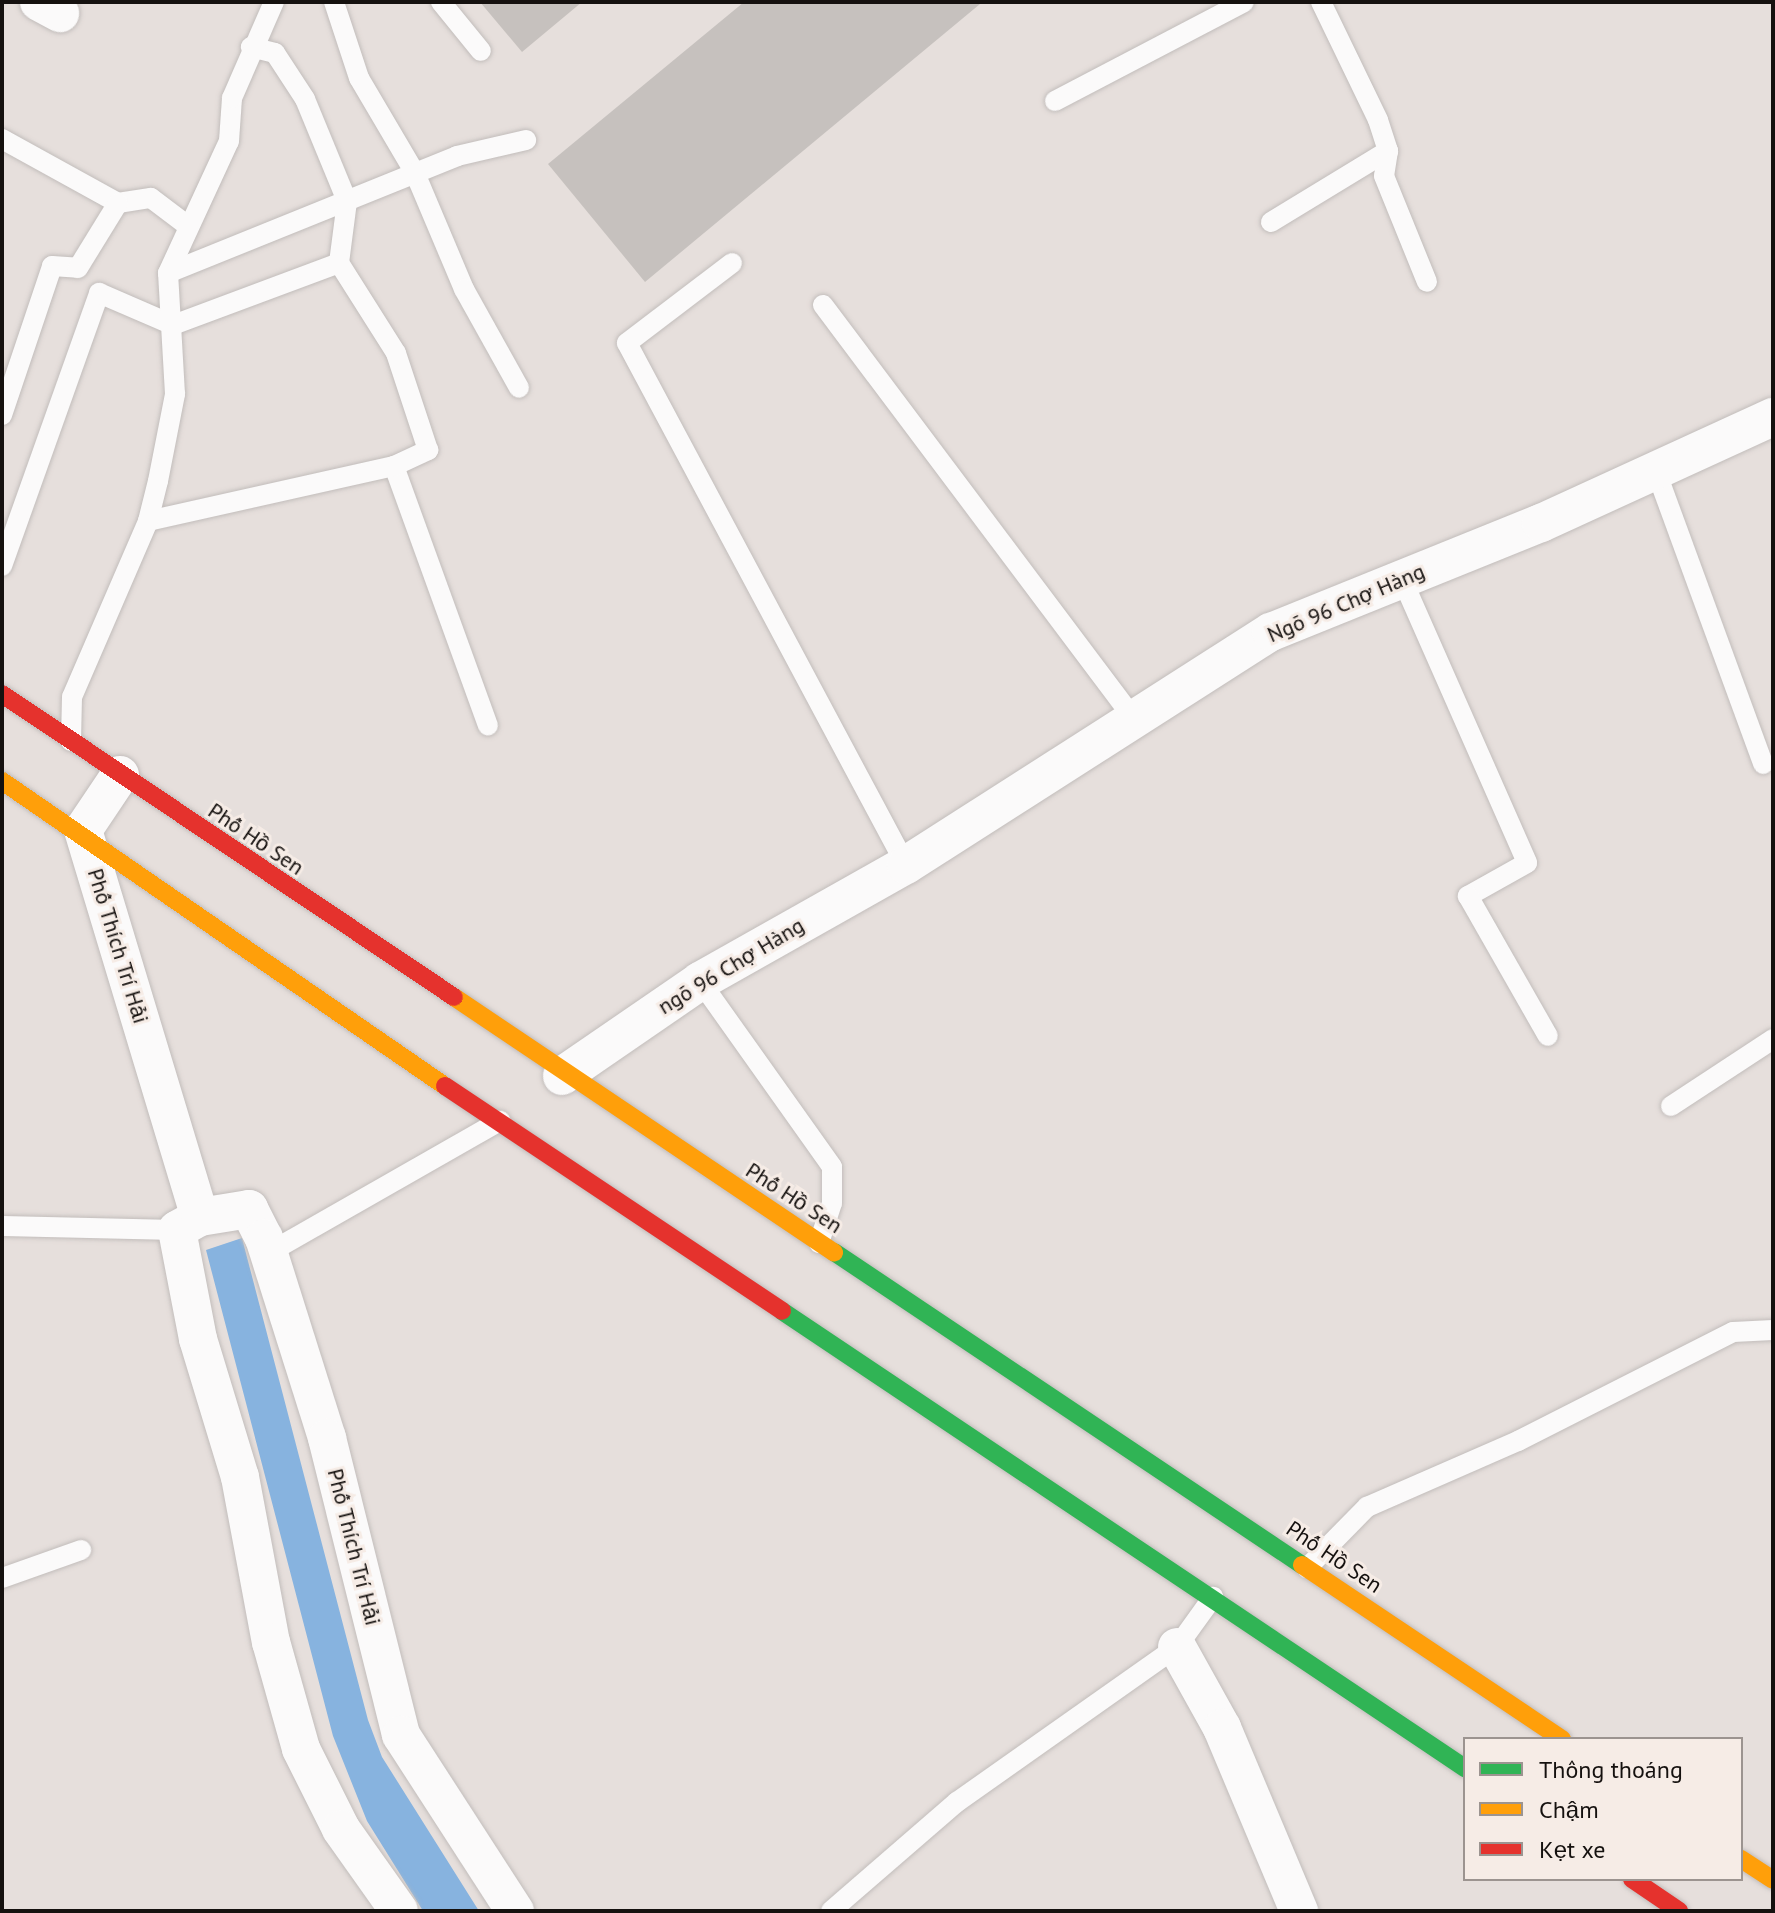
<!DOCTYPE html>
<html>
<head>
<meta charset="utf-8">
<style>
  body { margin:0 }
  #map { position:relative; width:1775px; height:1913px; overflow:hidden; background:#e6dfdc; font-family:"PT Sans",sans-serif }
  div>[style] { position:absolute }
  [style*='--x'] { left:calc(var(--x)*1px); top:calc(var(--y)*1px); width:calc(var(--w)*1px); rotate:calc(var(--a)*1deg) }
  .water>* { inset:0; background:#87b3df }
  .building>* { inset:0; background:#c6c1be }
  .roads { filter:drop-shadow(0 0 2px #c2bdbb) drop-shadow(0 0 2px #c2bdbb) }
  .lane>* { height:20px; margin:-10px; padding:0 10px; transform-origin:10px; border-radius:10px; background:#fbfafa }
  .street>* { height:38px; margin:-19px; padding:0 19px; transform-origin:19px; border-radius:19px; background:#fbfafa }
  .fast>* { height:18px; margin:-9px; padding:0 9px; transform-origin:9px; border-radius:9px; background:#30b455 }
  .slow>* { height:18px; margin:-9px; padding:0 9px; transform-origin:9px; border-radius:9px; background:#ff9f0a }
  .jam>* { height:18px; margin:-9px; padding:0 9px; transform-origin:9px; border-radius:9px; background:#e5322d }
  span { translate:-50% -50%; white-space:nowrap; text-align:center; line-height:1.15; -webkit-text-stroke:6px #f6ece6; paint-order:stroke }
  .street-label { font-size:22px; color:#15110f }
  .frame { position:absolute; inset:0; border:4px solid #15110f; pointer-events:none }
  .legend { position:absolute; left:1463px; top:1737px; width:280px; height:144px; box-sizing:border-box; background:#f6ece6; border:2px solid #9c9490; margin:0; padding:10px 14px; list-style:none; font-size:24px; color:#15110f }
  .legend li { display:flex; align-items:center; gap:16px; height:40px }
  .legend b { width:40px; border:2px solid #9c9490 }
</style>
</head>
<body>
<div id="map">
  <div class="water">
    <i style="clip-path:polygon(242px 1238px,368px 1720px,382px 1757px,479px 1911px,423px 1911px,367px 1821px,333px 1736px,206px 1250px)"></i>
  </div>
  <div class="building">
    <i style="clip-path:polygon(480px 2px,582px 2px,522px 52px)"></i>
    <i style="clip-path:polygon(744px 2px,980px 4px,645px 282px,548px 164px)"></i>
  </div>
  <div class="roads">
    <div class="lane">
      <i style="--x:334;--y:2;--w:80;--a:71.8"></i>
      <i style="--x:359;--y:78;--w:110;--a:59.5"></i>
      <i style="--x:415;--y:173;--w:126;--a:67.1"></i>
      <i style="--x:464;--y:289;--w:113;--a:60.9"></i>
      <i style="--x:441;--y:2;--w:63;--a:50.8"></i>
      <i style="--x:1321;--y:2;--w:131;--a:64.2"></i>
      <i style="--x:1378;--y:120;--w:33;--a:72"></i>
      <i style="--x:1388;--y:151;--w:25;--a:99"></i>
      <i style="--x:1384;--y:176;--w:114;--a:67.9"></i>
      <i style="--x:1055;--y:101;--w:213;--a:-27.6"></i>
      <i style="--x:2;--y:139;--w:132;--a:28.9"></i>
      <i style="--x:118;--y:203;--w:33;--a:-9"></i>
      <i style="--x:151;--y:198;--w:46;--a:37.1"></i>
      <i style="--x:1271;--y:222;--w:137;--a:-31.3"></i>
      <i style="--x:732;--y:263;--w:132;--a:142.7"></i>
      <i style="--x:627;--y:343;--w:592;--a:61.88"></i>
      <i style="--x:168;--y:273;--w:312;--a:-22"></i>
      <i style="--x:457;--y:156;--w:71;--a:-13.1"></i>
      <i style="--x:823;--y:305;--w:518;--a:53.09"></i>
      <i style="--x:2;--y:415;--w:157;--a:-71.4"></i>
      <i style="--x:52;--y:266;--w:26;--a:4"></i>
      <i style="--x:78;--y:268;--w:76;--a:-58.4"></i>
      <i style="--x:394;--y:466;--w:276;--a:70.1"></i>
      <i style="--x:1656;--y:471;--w:312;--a:69.9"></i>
      <i style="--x:148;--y:521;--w:252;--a:-12.6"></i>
      <i style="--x:394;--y:466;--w:38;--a:-25"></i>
      <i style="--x:428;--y:450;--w:102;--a:-108.3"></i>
      <i style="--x:396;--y:353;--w:107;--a:-122.3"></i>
      <i style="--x:339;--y:263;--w:63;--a:-82.6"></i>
      <i style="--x:347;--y:201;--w:110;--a:-112.4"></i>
      <i style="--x:305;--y:99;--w:55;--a:-123.1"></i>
      <i style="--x:275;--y:53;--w:25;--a:-166"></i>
      <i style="--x:2;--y:566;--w:290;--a:-70.4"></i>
      <i style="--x:99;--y:293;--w:81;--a:23.4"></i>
      <i style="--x:173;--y:325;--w:177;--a:-20.5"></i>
      <i style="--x:1402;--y:579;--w:310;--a:66.2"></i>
      <i style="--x:1527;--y:863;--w:68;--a:150.8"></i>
      <i style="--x:1468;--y:896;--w:161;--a:60.3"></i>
      <i style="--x:71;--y:741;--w:44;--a:-88.7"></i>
      <i style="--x:72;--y:697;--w:192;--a:-66.6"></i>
      <i style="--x:148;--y:521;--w:41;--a:-76"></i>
      <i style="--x:158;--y:481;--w:89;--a:-78.9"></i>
      <i style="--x:175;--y:394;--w:121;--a:-93.3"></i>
      <i style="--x:168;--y:273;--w:145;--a:-65.2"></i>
      <i style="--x:229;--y:141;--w:43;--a:-86"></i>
      <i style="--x:232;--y:98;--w:105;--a:-66.4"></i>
      <i style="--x:700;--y:981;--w:228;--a:54.6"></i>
      <i style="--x:832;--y:1167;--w:36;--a:90"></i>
      <i style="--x:832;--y:1203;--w:42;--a:108"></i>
      <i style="--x:1671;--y:1106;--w:122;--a:-33.3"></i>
      <i style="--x:2;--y:1226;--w:175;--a:1.3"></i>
      <i style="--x:270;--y:1252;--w:265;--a:-29.7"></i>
      <i style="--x:1307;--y:1568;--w:86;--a:-45.5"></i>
      <i style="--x:1367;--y:1507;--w:165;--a:-23.6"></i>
      <i style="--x:1518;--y:1441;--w:241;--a:-26.9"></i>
      <i style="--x:1733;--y:1332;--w:40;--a:-2.9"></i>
      <i style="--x:2;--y:1578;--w:84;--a:-19.5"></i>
      <i style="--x:831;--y:1911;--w:167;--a:-40.9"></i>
      <i style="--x:957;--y:1802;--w:269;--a:-35.2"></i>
      <i style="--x:1177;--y:1647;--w:62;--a:-54.2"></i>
    </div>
    <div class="street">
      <i style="--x:39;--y:2;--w:24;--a:28"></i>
      <i style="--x:120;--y:775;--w:66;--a:123.9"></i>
      <i style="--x:83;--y:830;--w:404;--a:73.2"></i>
      <i style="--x:200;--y:1217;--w:26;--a:151"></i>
      <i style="--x:177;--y:1230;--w:111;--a:79.1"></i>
      <i style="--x:198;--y:1339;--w:144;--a:73.1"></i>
      <i style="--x:240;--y:1477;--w:168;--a:79.4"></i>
      <i style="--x:271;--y:1642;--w:111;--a:74.3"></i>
      <i style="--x:301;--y:1749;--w:89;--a:63.4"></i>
      <i style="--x:341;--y:1829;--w:100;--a:54.7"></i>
      <i style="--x:562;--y:1076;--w:168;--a:-34.5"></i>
      <i style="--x:700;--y:981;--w:236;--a:-29.4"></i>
      <i style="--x:906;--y:865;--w:433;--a:-32.6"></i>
      <i style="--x:1271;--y:632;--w:291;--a:-22"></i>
      <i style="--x:1541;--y:523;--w:255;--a:-24.6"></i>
      <i style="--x:200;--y:1217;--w:50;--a:-9.3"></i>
      <i style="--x:249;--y:1209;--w:33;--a:63"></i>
      <i style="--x:264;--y:1238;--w:210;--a:72.5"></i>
      <i style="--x:327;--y:1438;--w:306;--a:76"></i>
      <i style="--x:401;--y:1735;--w:210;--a:57.1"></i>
      <i style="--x:1177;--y:1647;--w:93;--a:60.9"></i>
      <i style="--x:1222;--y:1728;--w:199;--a:67.2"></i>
    </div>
    <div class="fast">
      <i style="--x:834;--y:1252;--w:563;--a:33.77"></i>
      <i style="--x:782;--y:1311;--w:822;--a:33.79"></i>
    </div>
    <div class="slow">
      <i style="--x:2;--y:781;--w:538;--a:34.55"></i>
      <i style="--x:454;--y:997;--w:458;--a:33.9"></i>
      <i style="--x:1302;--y:1565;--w:313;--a:33.8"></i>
      <i style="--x:1741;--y:1859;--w:38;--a:33"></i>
    </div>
    <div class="jam">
      <i style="--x:2;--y:694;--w:544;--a:33.84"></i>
      <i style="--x:445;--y:1086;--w:405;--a:33.7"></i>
      <i style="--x:1632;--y:1879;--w:57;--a:34.2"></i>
    </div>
  </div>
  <div class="street-label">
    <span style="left:1346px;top:603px;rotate:-23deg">Ngõ 96 Chợ Hàng</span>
    <span style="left:256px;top:839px;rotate:34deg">Phố Hồ Sen</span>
    <span style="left:118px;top:946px;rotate:73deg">Phố Thích Trí Hải</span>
    <span style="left:731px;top:966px;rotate:-31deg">ngõ 96 Chợ Hàng</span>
    <span style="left:794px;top:1198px;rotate:33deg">Phố Hồ Sen</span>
    <span style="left:354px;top:1547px;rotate:76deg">Phố Thích Trí Hải</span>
    <span style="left:1334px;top:1557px;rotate:34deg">Phố Hồ Sen</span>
  </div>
  <div class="frame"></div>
  <ul class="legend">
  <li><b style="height:10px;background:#30b455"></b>Thông thoáng</li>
  <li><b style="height:10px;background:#ff9f0a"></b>Chậm</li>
  <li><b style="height:10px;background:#e5322d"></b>Kẹt xe</li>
  </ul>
</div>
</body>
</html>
